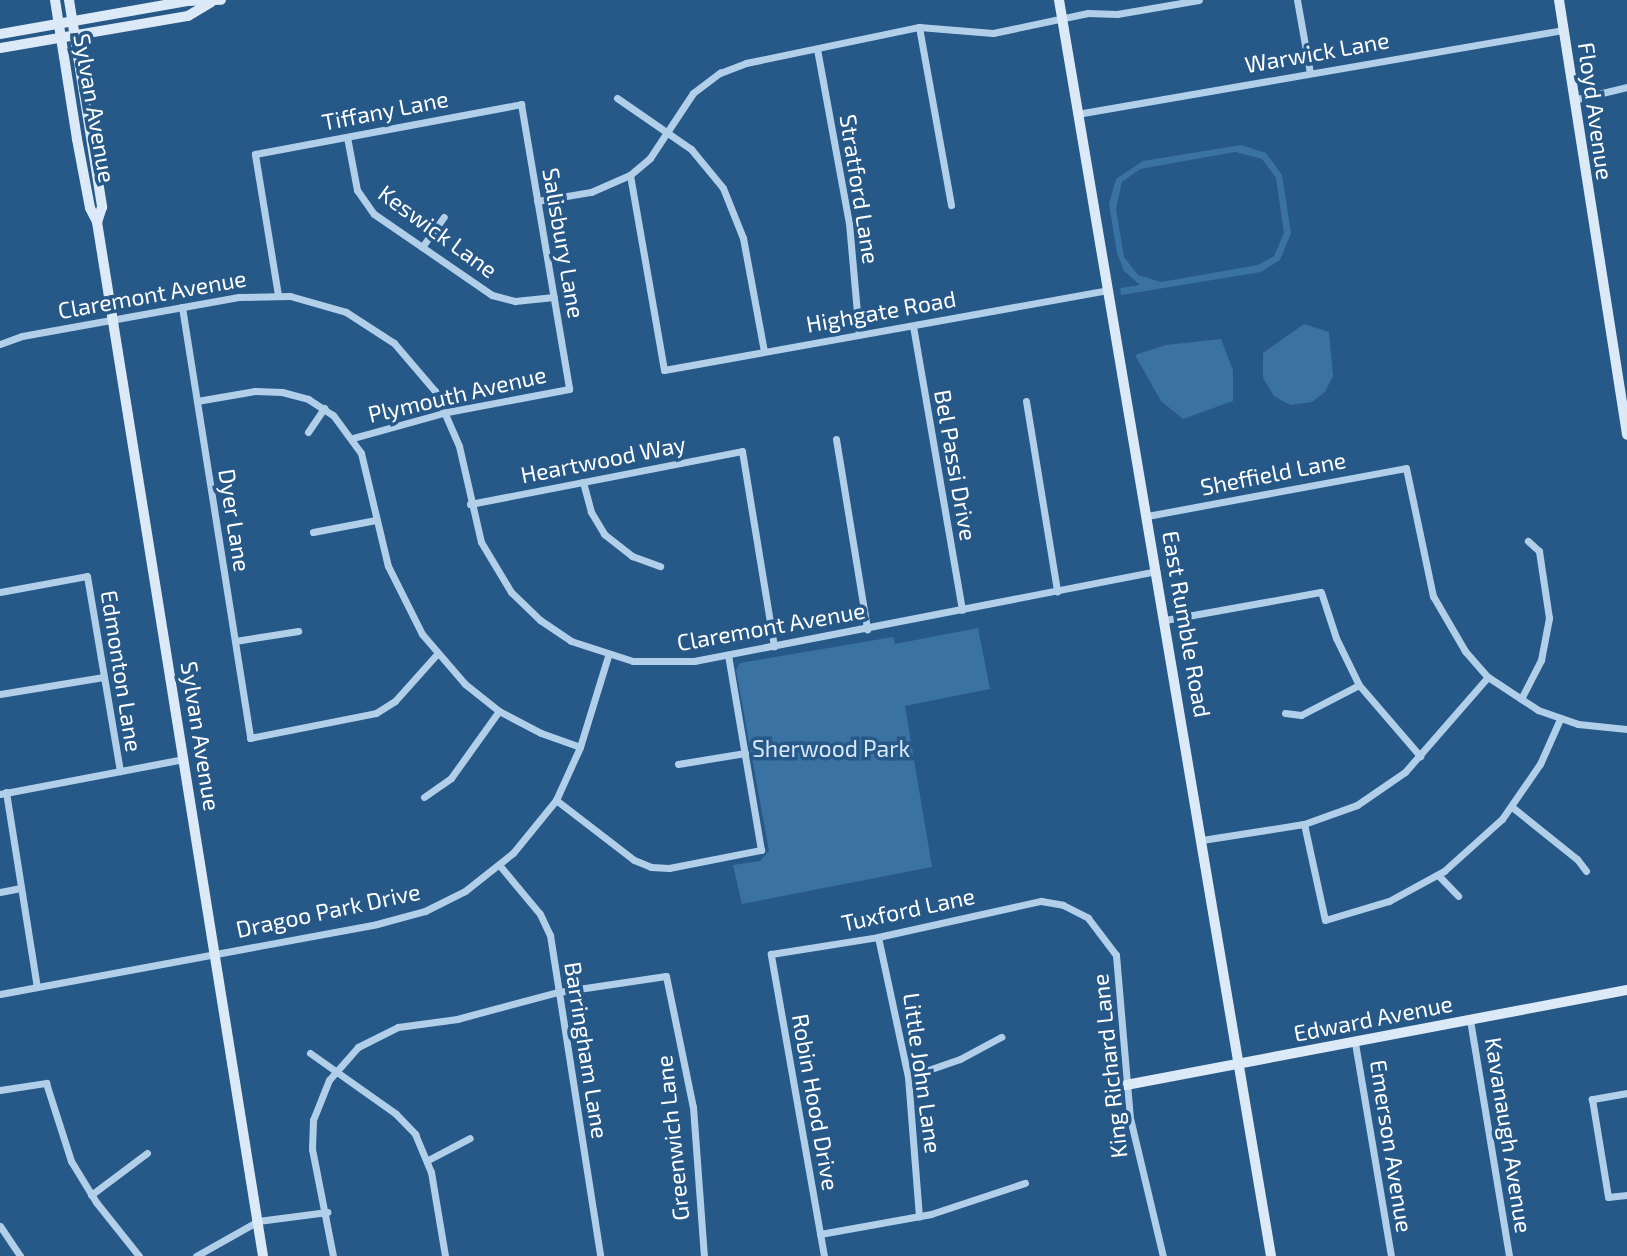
<!DOCTYPE html>
<html>
<head>
<meta charset="utf-8">
<style>
  body { margin:0 }
  #map { position:relative; width:1627px; height:1256px; overflow:hidden; background:#265888; font-family:"Exo 2",sans-serif }
  div>[style] { position:absolute }
  [style*='--x'] { left:calc(var(--x)*1px); top:calc(var(--y)*1px); width:calc(var(--w)*1px); rotate:calc(var(--a)*1deg) }
  .green>* { inset:0; background:#3b72a4 }
  .street>* { height:7px; margin:-3.5px; padding:0 3.5px; transform-origin:3.5px; border-radius:3.5px; background:#b2cfe9 }
  .secondary>* { height:10px; margin:-5px; padding:0 5px; transform-origin:5px; border-radius:5px; background:#dceaf7 }
  span { translate:-50% -50%; white-space:nowrap; text-align:center; line-height:1.15; -webkit-text-stroke:7px #265888; paint-order:stroke }
  .street-label { font-size:23px; color:#fff }
  .park-label { font-size:23px; color:#d6e7f7 }
</style>
</head>
<body>
<div id="map">
  <div class="green">
    <i style="clip-path:polygon(evenodd,1241px 145px,1266px 153px,1282px 175px,1291px 233px,1280px 260px,1261px 272px,1121px 295px,1120px 288px,1140px 285px,1124px 271px,1117px 253px,1109px 204px,1116px 179px,1143px 161px,1241px 145px,1235px 152px,1262px 159px,1276px 178px,1284px 233px,1274px 256px,1258px 265px,1161px 282px,1138px 275px,1124px 257px,1116px 209px,1122px 182px,1140px 169px,1235px 152px)"></i>
    <i style="clip-path:polygon(1304px 324px,1329px 332px,1333px 376px,1325px 392px,1312px 402px,1290px 405px,1274px 396px,1263px 378px,1263px 353px)"></i>
    <i style="clip-path:polygon(1221px 339px,1233px 370px,1233px 401px,1183px 419px,1161px 401px,1135px 355px,1166px 345px)"></i>
    <i style="clip-path:polygon(978px 628px,990px 689px,905px 706px,932px 867px,742px 904px,733px 865px,760px 861px,769px 851px,736px 670px,740px 663px,893px 637px,895px 644px)"></i>
  </div>
  <div class="street">
    <i style="--x:1297;--y:0;--w:74;--a:79.9"></i>
    <i style="--x:919;--y:27;--w:181;--a:79.8"></i>
    <i style="--x:817;--y:49;--w:177;--a:79.6"></i>
    <i style="--x:849;--y:223;--w:112;--a:84.9"></i>
    <i style="--x:617;--y:98;--w:90;--a:34.6"></i>
    <i style="--x:691;--y:149;--w:50;--a:50.6"></i>
    <i style="--x:723;--y:188;--w:54;--a:68.2"></i>
    <i style="--x:743;--y:238;--w:115;--a:79.5"></i>
    <i style="--x:1573;--y:100;--w:56;--a:-13.5"></i>
    <i style="--x:1077;--y:114;--w:494;--a:-9.8"></i>
    <i style="--x:347;--y:137;--w:54;--a:79.3"></i>
    <i style="--x:357;--y:190;--w:29;--a:55"></i>
    <i style="--x:374;--y:214;--w:143;--a:34.5"></i>
    <i style="--x:492;--y:295;--w:24;--a:15"></i>
    <i style="--x:515;--y:301;--w:39;--a:-6"></i>
    <i style="--x:630;--y:175;--w:198;--a:80.1"></i>
    <i style="--x:664;--y:370;--w:448;--a:-10.2"></i>
    <i style="--x:537;--y:201;--w:55;--a:-9.5"></i>
    <i style="--x:591;--y:192;--w:43;--a:-23.6"></i>
    <i style="--x:630;--y:175;--w:26;--a:-40"></i>
    <i style="--x:650;--y:158;--w:78;--a:-56.5"></i>
    <i style="--x:693;--y:93;--w:34;--a:-37"></i>
    <i style="--x:720;--y:73;--w:28;--a:-21"></i>
    <i style="--x:746;--y:63;--w:177;--a:-11.8"></i>
    <i style="--x:919;--y:27;--w:74;--a:4.6"></i>
    <i style="--x:993;--y:33;--w:97;--a:-11.9"></i>
    <i style="--x:1088;--y:13;--w:29;--a:2"></i>
    <i style="--x:1117;--y:14;--w:83;--a:-9.7"></i>
    <i style="--x:422;--y:247;--w:37;--a:-54"></i>
    <i style="--x:278;--y:295;--w:143;--a:-99.3"></i>
    <i style="--x:255;--y:154;--w:271;--a:-10.6"></i>
    <i style="--x:521;--y:104;--w:289;--a:80.4"></i>
    <i style="--x:569;--y:389;--w:124;--a:169.3"></i>
    <i style="--x:447;--y:412;--w:98;--a:164.5"></i>
    <i style="--x:182;--y:307;--w:436;--a:81"></i>
    <i style="--x:250;--y:738;--w:128;--a:-11.2"></i>
    <i style="--x:376;--y:713;--w:22;--a:-32"></i>
    <i style="--x:395;--y:701;--w:63;--a:-48.2"></i>
    <i style="--x:913;--y:326;--w:288;--a:80.2"></i>
    <i style="--x:0;--y:344;--w:23;--a:-20"></i>
    <i style="--x:22;--y:336;--w:220;--a:-10.2"></i>
    <i style="--x:239;--y:297;--w:51;--a:-1.1"></i>
    <i style="--x:290;--y:296;--w:58;--a:15.9"></i>
    <i style="--x:346;--y:312;--w:57;--a:32.9"></i>
    <i style="--x:394;--y:343;--w:63;--a:49.5"></i>
    <i style="--x:435;--y:391;--w:60;--a:66.4"></i>
    <i style="--x:459;--y:446;--w:98;--a:77.1"></i>
    <i style="--x:481;--y:542;--w:58;--a:59"></i>
    <i style="--x:511;--y:592;--w:40;--a:44"></i>
    <i style="--x:540;--y:620;--w:37;--a:34"></i>
    <i style="--x:571;--y:641;--w:65;--a:17.9"></i>
    <i style="--x:633;--y:661;--w:61;--a:0"></i>
    <i style="--x:694;--y:661;--w:471;--a:-11"></i>
    <i style="--x:197;--y:401;--w:59;--a:-9.8"></i>
    <i style="--x:255;--y:391;--w:27;--a:2"></i>
    <i style="--x:282;--y:392;--w:27;--a:15"></i>
    <i style="--x:308;--y:399;--w:30;--a:33"></i>
    <i style="--x:333;--y:415;--w:47;--a:53.6"></i>
    <i style="--x:361;--y:453;--w:116;--a:76.6"></i>
    <i style="--x:388;--y:566;--w:76;--a:63.4"></i>
    <i style="--x:422;--y:634;--w:66;--a:49.3"></i>
    <i style="--x:465;--y:684;--w:43;--a:38.5"></i>
    <i style="--x:499;--y:711;--w:47;--a:27.6"></i>
    <i style="--x:541;--y:733;--w:41;--a:19.7"></i>
    <i style="--x:1026;--y:401;--w:193;--a:80.7"></i>
    <i style="--x:308;--y:432;--w:29;--a:-56"></i>
    <i style="--x:836;--y:439;--w:193;--a:80.7"></i>
    <i style="--x:583;--y:482;--w:31;--a:75"></i>
    <i style="--x:591;--y:512;--w:26;--a:59"></i>
    <i style="--x:604;--y:534;--w:36;--a:38"></i>
    <i style="--x:632;--y:556;--w:30;--a:20"></i>
    <i style="--x:470;--y:504;--w:277;--a:-11"></i>
    <i style="--x:742;--y:451;--w:198;--a:80.7"></i>
    <i style="--x:1147;--y:516;--w:263;--a:-10.5"></i>
    <i style="--x:1406;--y:468;--w:131;--a:78.1"></i>
    <i style="--x:1433;--y:596;--w:64;--a:59.8"></i>
    <i style="--x:1465;--y:651;--w:35;--a:49"></i>
    <i style="--x:1488;--y:677;--w:60;--a:33.4"></i>
    <i style="--x:1538;--y:710;--w:42;--a:19.3"></i>
    <i style="--x:1578;--y:724;--w:49;--a:5.8"></i>
    <i style="--x:313;--y:532;--w:64;--a:-10.8"></i>
    <i style="--x:0;--y:592;--w:88;--a:-10.4"></i>
    <i style="--x:87;--y:576;--w:198;--a:80.4"></i>
    <i style="--x:1165;--y:620;--w:158;--a:-10.2"></i>
    <i style="--x:1321;--y:592;--w:48;--a:71.9"></i>
    <i style="--x:1336;--y:638;--w:52;--a:63.9"></i>
    <i style="--x:1359;--y:685;--w:94;--a:49.3"></i>
    <i style="--x:235;--y:641;--w:64;--a:-9"></i>
    <i style="--x:0;--y:694;--w:105;--a:-9.3"></i>
    <i style="--x:1521;--y:699;--w:44;--a:-62.9"></i>
    <i style="--x:1541;--y:660;--w:43;--a:-79.2"></i>
    <i style="--x:1549;--y:618;--w:68;--a:-98.5"></i>
    <i style="--x:1539;--y:551;--w:15;--a:-138"></i>
    <i style="--x:1285;--y:713;--w:16;--a:7"></i>
    <i style="--x:1301;--y:715;--w:65;--a:-27.3"></i>
    <i style="--x:678;--y:764;--w:68;--a:-9.3"></i>
    <i style="--x:6;--y:792;--w:197;--a:81"></i>
    <i style="--x:0;--y:794;--w:187;--a:-10.8"></i>
    <i style="--x:424;--y:797;--w:33;--a:-35"></i>
    <i style="--x:451;--y:778;--w:82;--a:-54.4"></i>
    <i style="--x:556;--y:800;--w:98;--a:37.6"></i>
    <i style="--x:634;--y:860;--w:18;--a:22"></i>
    <i style="--x:651;--y:867;--w:18;--a:3"></i>
    <i style="--x:669;--y:868;--w:94;--a:-11.1"></i>
    <i style="--x:761;--y:850;--w:198;--a:-99.6"></i>
    <i style="--x:1512;--y:807;--w:83;--a:38.7"></i>
    <i style="--x:1577;--y:859;--w:15;--a:53"></i>
    <i style="--x:1304;--y:824;--w:98;--a:77.7"></i>
    <i style="--x:1325;--y:920;--w:67;--a:-16.5"></i>
    <i style="--x:1389;--y:901;--w:63;--a:-28.6"></i>
    <i style="--x:1444;--y:871;--w:78;--a:-41.9"></i>
    <i style="--x:1502;--y:819;--w:67;--a:-55.4"></i>
    <i style="--x:1540;--y:764;--w:49;--a:-66"></i>
    <i style="--x:1202;--y:840;--w:103;--a:-8.9"></i>
    <i style="--x:1304;--y:824;--w:56;--a:-19.7"></i>
    <i style="--x:1357;--y:805;--w:58;--a:-34.5"></i>
    <i style="--x:1405;--y:772;--w:126;--a:-48.9"></i>
    <i style="--x:500;--y:866;--w:62;--a:50.2"></i>
    <i style="--x:540;--y:914;--w:23;--a:65"></i>
    <i style="--x:550;--y:935;--w:325;--a:81.1"></i>
    <i style="--x:1438;--y:875;--w:29;--a:46"></i>
    <i style="--x:0;--y:892;--w:21;--a:-11"></i>
    <i style="--x:878;--y:937;--w:143;--a:77.9"></i>
    <i style="--x:908;--y:1077;--w:140;--a:85.5"></i>
    <i style="--x:0;--y:994;--w:383;--a:-10.5"></i>
    <i style="--x:377;--y:924;--w:50;--a:-15.2"></i>
    <i style="--x:425;--y:911;--w:45;--a:-26.6"></i>
    <i style="--x:465;--y:891;--w:61;--a:-38.4"></i>
    <i style="--x:513;--y:853;--w:68;--a:-50.9"></i>
    <i style="--x:556;--y:800;--w:58;--a:-65.6"></i>
    <i style="--x:580;--y:747;--w:95;--a:-72.9"></i>
    <i style="--x:1470;--y:1020;--w:239;--a:80.6"></i>
    <i style="--x:1355;--y:1043;--w:216;--a:80.4"></i>
    <i style="--x:310;--y:1053;--w:105;--a:35.3"></i>
    <i style="--x:396;--y:1114;--w:28;--a:46"></i>
    <i style="--x:415;--y:1134;--w:41;--a:67.2"></i>
    <i style="--x:431;--y:1172;--w:85;--a:80.5"></i>
    <i style="--x:908;--y:1077;--w:55;--a:-19.1"></i>
    <i style="--x:960;--y:1059;--w:47;--a:-28.2"></i>
    <i style="--x:0;--y:1090;--w:47;--a:-8.7"></i>
    <i style="--x:46;--y:1083;--w:82;--a:72.2"></i>
    <i style="--x:71;--y:1161;--w:48;--a:58.6"></i>
    <i style="--x:96;--y:1202;--w:69;--a:51.5"></i>
    <i style="--x:1627;--y:1093;--w:36;--a:170"></i>
    <i style="--x:1592;--y:1099;--w:99;--a:80.7"></i>
    <i style="--x:1608;--y:1197;--w:19;--a:-6"></i>
    <i style="--x:428;--y:1160;--w:47;--a:-27.6"></i>
    <i style="--x:91;--y:1195;--w:70;--a:-36.9"></i>
    <i style="--x:0;--y:1226;--w:36;--a:56"></i>
    <i style="--x:820;--y:1234;--w:113;--a:-10.2"></i>
    <i style="--x:931;--y:1214;--w:99;--a:-18.3"></i>
    <i style="--x:196;--y:1256;--w:71;--a:-29.4"></i>
    <i style="--x:258;--y:1221;--w:70;--a:-7.4"></i>
    <i style="--x:333;--y:1256;--w:109;--a:-101.1"></i>
    <i style="--x:312;--y:1149;--w:29;--a:-88"></i>
    <i style="--x:313;--y:1120;--w:43;--a:-68.2"></i>
    <i style="--x:329;--y:1080;--w:44;--a:-48.7"></i>
    <i style="--x:358;--y:1047;--w:45;--a:-26.6"></i>
    <i style="--x:398;--y:1027;--w:60;--a:-7.7"></i>
    <i style="--x:457;--y:1019;--w:105;--a:-15"></i>
    <i style="--x:558;--y:992;--w:109;--a:-8.4"></i>
    <i style="--x:666;--y:976;--w:134;--a:78.4"></i>
    <i style="--x:693;--y:1107;--w:149;--a:85.8"></i>
    <i style="--x:824;--y:1256;--w:307;--a:-100"></i>
    <i style="--x:771;--y:954;--w:108;--a:-9"></i>
    <i style="--x:878;--y:937;--w:167;--a:-12.5"></i>
    <i style="--x:1041;--y:901;--w:22;--a:10"></i>
    <i style="--x:1063;--y:905;--w:28;--a:27"></i>
    <i style="--x:1088;--y:918;--w:46;--a:52.9"></i>
    <i style="--x:1116;--y:955;--w:164;--a:85.1"></i>
    <i style="--x:1130;--y:1118;--w:142;--a:76.6"></i>
  </div>
  <div class="secondary">
    <i style="--x:55;--y:0;--w:141;--a:81"></i>
    <i style="--x:77;--y:139;--w:70;--a:79.3"></i>
    <i style="--x:90;--y:208;--w:16;--a:63"></i>
    <i style="--x:97;--y:222;--w:1047;--a:80.88"></i>
    <i style="--x:69;--y:0;--w:210;--a:80.9"></i>
    <i style="--x:102;--y:207;--w:16;--a:108"></i>
    <i style="--x:1059;--y:0;--w:1274;--a:80.42"></i>
    <i style="--x:1559;--y:0;--w:440;--a:81.1"></i>
    <i style="--x:0;--y:34;--w:190;--a:-10"></i>
    <i style="--x:187;--y:1;--w:34;--a:-2"></i>
    <i style="--x:0;--y:48;--w:191;--a:-9.7"></i>
    <i style="--x:188;--y:16;--w:27;--a:-31"></i>
    <i style="--x:1126;--y:1085;--w:510;--a:-10.74"></i>
  </div>
  <div class="street-label">
    <span style="left:1317px;top:52px;rotate:-10deg">Warwick Lane</span>
    <span style="left:95px;top:108px;rotate:80deg">Sylvan Avenue</span>
    <span style="left:385px;top:110px;rotate:-11deg">Tiffany Lane</span>
    <span style="left:1596px;top:111px;rotate:82deg">Floyd Avenue</span>
    <span style="left:860px;top:189px;rotate:81deg">Stratford Lane</span>
    <span style="left:438px;top:231px;rotate:36deg">Keswick Lane</span>
    <span style="left:564px;top:243px;rotate:80deg">Salisbury Lane</span>
    <span style="left:152px;top:294px;rotate:-10deg">Claremont Avenue</span>
    <span style="left:881px;top:311px;rotate:-10deg">Highgate Road</span>
    <span style="left:457px;top:394px;rotate:-13deg">Plymouth Avenue</span>
    <span style="left:603px;top:459px;rotate:-11deg">Heartwood Way</span>
    <span style="left:956px;top:465px;rotate:80deg">Bel Passi Drive</span>
    <span style="left:1273px;top:473px;rotate:-11deg">Sheffield Lane</span>
    <span style="left:235px;top:520px;rotate:81deg">Dyer Lane</span>
    <span style="left:1187px;top:624px;rotate:80deg">East Rumble Road</span>
    <span style="left:771px;top:626px;rotate:-10deg">Claremont Avenue</span>
    <span style="left:122px;top:671px;rotate:81deg">Edmonton Lane</span>
    <span style="left:201px;top:736px;rotate:81deg">Sylvan Avenue</span>
    <span style="left:908px;top:909px;rotate:-12deg">Tuxford Lane</span>
    <span style="left:328px;top:910px;rotate:-12deg">Dragoo Park Drive</span>
    <span style="left:1373px;top:1018px;rotate:-11deg">Edward Avenue</span>
    <span style="left:587px;top:1050px;rotate:81deg">Barringham Lane</span>
    <span style="left:1109px;top:1066px;rotate:-96deg">King Richard Lane</span>
    <span style="left:923px;top:1073px;rotate:82deg">Little John Lane</span>
    <span style="left:816px;top:1102px;rotate:80deg">Robin Hood Drive</span>
    <span style="left:1509px;top:1135px;rotate:81deg">Kavanaugh Avenue</span>
    <span style="left:672px;top:1138px;rotate:-96deg">Greenwich Lane</span>
    <span style="left:1392px;top:1146px;rotate:81deg">Emerson Avenue</span>
  </div>
  <div class="park-label">
    <span style="left:831px;top:748px">Sherwood Park</span>
  </div>
</div>
</body>
</html>
